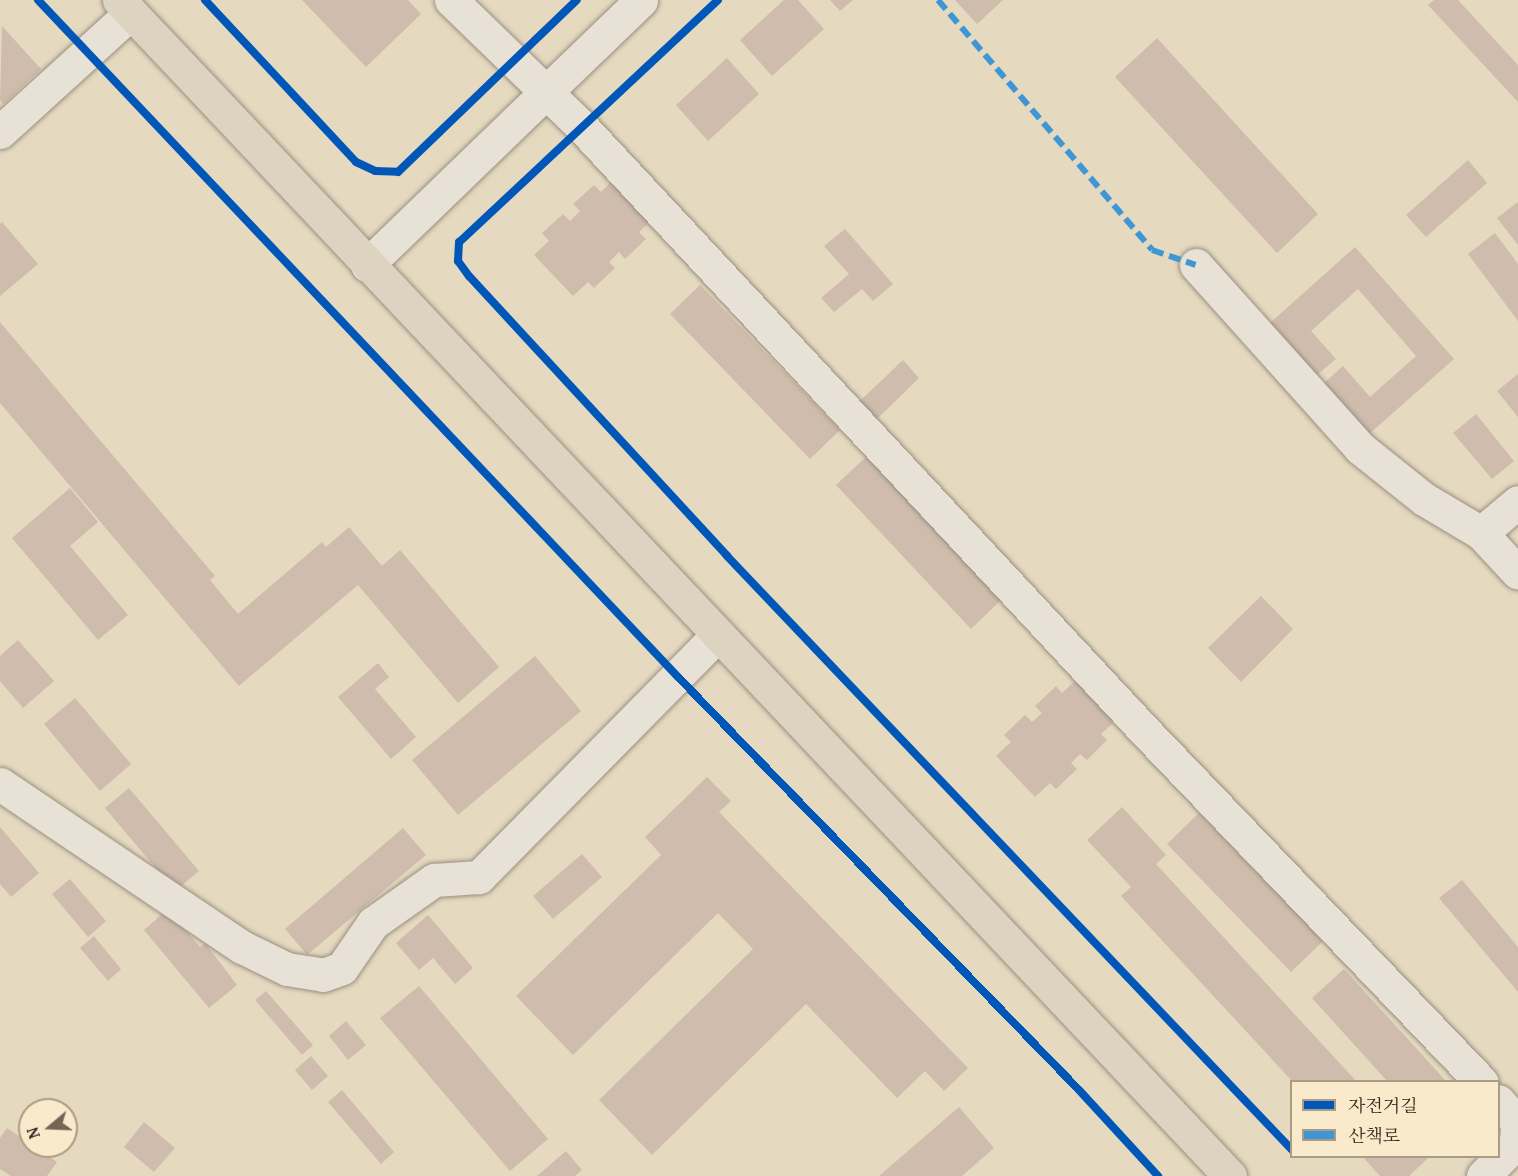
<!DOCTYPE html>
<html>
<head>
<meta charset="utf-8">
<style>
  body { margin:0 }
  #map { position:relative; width:1518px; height:1176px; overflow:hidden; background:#e5d9bf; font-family:"Gentium Book Plus","Noto Serif KR",serif }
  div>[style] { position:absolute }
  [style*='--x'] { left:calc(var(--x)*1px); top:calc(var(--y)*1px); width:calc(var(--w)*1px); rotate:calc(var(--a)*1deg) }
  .building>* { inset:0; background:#cfbcad }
  .roads { filter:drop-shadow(0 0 2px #9a9081) drop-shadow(0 0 2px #9a9081) }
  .minor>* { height:33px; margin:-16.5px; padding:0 16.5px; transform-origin:16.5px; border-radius:16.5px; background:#e8e2d6 }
  .tertiary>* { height:33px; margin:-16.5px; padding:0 16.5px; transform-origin:16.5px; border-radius:16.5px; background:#e8e2d6 }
  .primary>* { height:33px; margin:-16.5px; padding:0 16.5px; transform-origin:16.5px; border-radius:16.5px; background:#dcd3c1 }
  .quiet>* { height:6px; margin-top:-3px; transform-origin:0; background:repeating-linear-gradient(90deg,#3e96d5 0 12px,transparent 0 18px) }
  .cycleway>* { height:8px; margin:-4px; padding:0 4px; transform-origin:4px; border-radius:4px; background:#0057b8 }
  span { translate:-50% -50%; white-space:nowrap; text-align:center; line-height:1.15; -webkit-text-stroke:4.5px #f8eacb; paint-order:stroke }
  .legend { position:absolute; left:1290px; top:1080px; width:210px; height:78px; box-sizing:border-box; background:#f8eacb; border:2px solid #ac9c86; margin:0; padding:8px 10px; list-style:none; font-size:18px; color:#3a271e }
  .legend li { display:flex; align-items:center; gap:12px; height:30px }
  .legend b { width:30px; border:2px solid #ac9c86 }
  .north { position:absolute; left:18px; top:1098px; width:60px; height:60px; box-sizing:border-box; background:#f8eacb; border:2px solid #ac9c86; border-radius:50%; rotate:251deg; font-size:16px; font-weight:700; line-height:24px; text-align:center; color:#3a271e }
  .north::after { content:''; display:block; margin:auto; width:21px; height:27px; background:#766556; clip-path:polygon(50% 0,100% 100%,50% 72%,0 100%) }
</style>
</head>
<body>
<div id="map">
  <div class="building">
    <i style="clip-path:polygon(302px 0,408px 0,421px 14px,366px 67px)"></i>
    <i style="clip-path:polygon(784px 0,798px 0,824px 29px,772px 76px,740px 40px)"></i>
    <i style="clip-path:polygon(830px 0,853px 0,840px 11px)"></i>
    <i style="clip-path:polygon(955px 0,1003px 0,977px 24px)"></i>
    <i style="clip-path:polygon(1434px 0,1458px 0,1518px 65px,1518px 102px,1428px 5px)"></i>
    <i style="clip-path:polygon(2px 26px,41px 69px,3px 104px,0 100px)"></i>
    <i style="clip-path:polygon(1157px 38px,1318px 214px,1277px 253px,1115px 77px)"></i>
    <i style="clip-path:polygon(727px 58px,759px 94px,708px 141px,676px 105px)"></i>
    <i style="clip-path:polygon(1468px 160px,1487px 183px,1426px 237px,1406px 215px)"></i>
    <i style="clip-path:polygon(613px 180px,652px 220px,639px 232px,646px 239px,625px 259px,619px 252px,609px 262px,615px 268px,594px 288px,588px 282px,573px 296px,534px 255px,549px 241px,542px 233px,563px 214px,570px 221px,580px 211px,573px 204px,594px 185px,601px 192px)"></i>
    <i style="clip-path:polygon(1518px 202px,1518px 245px,1497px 218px)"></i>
    <i style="clip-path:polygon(2px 222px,38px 264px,0 296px,0 224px)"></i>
    <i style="clip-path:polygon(845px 229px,893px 284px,873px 301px,862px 289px,834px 312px,821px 298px,849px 274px,824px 246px)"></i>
    <i style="clip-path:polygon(1495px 233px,1518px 264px,1518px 321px,1468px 254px)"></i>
    <i style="clip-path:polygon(1355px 247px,1454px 359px,1368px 435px,1323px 384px,1343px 366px,1370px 397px,1416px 356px,1358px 289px,1311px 331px,1336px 359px,1317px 375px,1270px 323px)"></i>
    <i style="clip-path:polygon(700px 285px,840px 430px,810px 459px,670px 314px)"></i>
    <i style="clip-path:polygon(0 322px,215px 576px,210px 580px,238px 614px,322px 542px,326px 547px,349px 527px,382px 566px,400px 550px,499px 667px,458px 703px,358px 585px,239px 686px,0 403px)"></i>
    <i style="clip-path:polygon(903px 360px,919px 378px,877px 419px,860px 401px)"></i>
    <i style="clip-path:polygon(1518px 374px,1518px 417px,1497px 391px)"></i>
    <i style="clip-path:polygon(1476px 414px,1514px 461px,1492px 479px,1453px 433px)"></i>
    <i style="clip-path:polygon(867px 456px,1001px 600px,971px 629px,836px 485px)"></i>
    <i style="clip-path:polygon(70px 488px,98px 522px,70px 546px,128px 615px,98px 640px,12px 538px)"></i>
    <i style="clip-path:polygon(1261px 596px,1293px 629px,1241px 682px,1208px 648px)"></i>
    <i style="clip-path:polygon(18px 640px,54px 681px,23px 708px,0 681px,0 656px)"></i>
    <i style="clip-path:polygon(535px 656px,581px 711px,458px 815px,412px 760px)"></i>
    <i style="clip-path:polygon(378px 663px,389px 677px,375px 689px,416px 737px,391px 759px,338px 697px)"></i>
    <i style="clip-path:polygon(1075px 681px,1114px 722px,1101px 734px,1107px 740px,1087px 760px,1080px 754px,1071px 763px,1077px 769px,1056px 789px,1050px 783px,1035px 797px,996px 756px,1011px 742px,1004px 735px,1025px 715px,1032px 722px,1042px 713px,1035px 706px,1056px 686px,1062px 693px)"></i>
    <i style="clip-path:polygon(75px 698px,131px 764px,100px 791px,44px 724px)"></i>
    <i style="clip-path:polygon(707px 777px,731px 801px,719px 812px,968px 1068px,944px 1091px,925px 1071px,897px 1098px,806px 1004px,652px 1155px,599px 1100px,753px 949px,718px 913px,573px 1055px,516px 996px,661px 855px,645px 837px)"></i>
    <i style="clip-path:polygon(129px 788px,199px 871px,175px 891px,105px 808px)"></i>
    <i style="clip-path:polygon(1122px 807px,1166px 855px,1156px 864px,1357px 1082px,1293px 1082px,1121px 896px,1131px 887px,1087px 840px)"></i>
    <i style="clip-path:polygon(1199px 813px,1323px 941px,1291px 972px,1167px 844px)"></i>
    <i style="clip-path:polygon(0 827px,39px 873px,11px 897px,0 884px)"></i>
    <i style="clip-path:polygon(403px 828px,426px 855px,307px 955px,285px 929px)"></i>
    <i style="clip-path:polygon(582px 854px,602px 877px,553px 919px,533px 896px)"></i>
    <i style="clip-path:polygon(70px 879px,106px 921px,88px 937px,52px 894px)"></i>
    <i style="clip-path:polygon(1462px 880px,1518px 947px,1518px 992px,1439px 898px)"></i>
    <i style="clip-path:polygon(168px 909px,200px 947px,205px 943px,237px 985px,209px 1008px,144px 930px)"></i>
    <i style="clip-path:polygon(428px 915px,473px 968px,455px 984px,433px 958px,419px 970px,396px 943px)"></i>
    <i style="clip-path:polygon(94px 936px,121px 969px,108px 981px,80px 948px)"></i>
    <i style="clip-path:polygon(1344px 969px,1447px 1082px,1388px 1082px,1312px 998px)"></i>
    <i style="clip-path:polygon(419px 986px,548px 1139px,510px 1171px,380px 1018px)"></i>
    <i style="clip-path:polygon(266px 991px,313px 1045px,302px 1055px,255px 1000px)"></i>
    <i style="clip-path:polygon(346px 1021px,366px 1045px,348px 1060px,329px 1036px)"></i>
    <i style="clip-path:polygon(311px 1056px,328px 1076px,312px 1090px,295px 1070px)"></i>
    <i style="clip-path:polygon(342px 1090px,394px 1152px,381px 1164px,328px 1102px)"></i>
    <i style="clip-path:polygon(959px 1107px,994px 1148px,962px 1176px,879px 1176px)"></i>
    <i style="clip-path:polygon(144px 1122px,175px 1148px,154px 1172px,124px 1147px)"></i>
    <i style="clip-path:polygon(7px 1128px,57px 1162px,47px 1176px,11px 1176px,0 1169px,0 1138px)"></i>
    <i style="clip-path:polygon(566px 1151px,582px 1170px,575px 1176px,537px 1176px)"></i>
    <i style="clip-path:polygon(1362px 1156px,1427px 1156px,1428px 1158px,1409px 1176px,1380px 1176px)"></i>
  </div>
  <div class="roads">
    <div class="minor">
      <i style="--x:451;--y:0;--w:182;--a:44.1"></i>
      <i style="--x:582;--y:127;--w:821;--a:47.02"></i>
      <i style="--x:1142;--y:728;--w:491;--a:46.2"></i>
      <i style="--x:0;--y:132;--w:177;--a:-42.3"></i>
      <i style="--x:1196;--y:265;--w:246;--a:48.1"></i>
      <i style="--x:1360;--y:448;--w:82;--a:38.6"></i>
      <i style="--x:1424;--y:499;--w:66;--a:30.8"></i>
      <i style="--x:1481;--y:533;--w:54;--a:47.2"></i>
      <i style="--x:1481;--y:533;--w:48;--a:-40"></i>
      <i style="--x:0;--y:784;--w:292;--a:34"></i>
      <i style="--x:242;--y:947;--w:50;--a:26.1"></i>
      <i style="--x:287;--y:969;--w:36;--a:9"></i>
      <i style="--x:323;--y:975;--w:20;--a:-20"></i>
      <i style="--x:342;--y:968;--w:55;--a:-55.4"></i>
      <i style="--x:373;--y:923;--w:75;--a:-35.2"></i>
      <i style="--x:434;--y:880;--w:45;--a:-3.8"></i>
      <i style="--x:479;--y:877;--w:340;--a:-45.4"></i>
      <i style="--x:1483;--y:1176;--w:47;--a:-45"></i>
      <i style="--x:1516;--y:1143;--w:21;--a:-87"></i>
      <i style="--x:1517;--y:1122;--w:28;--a:-132"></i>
    </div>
    <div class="tertiary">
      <i style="--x:367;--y:265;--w:381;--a:-44"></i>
    </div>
    <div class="primary">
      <i style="--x:119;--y:0;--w:1618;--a:46.63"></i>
    </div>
  </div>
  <div class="quiet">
    <i style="--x:938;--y:0;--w:329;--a:49.4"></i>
    <i style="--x:1152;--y:250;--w:46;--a:18.8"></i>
  </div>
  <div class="cycleway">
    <i style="--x:38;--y:0;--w:932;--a:46.61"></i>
    <i style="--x:678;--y:677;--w:576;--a:45.84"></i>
    <i style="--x:1079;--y:1090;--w:117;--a:47.4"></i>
    <i style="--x:205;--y:0;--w:221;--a:47"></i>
    <i style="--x:356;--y:162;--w:21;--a:25"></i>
    <i style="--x:375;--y:171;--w:23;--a:2"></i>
    <i style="--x:398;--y:172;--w:248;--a:-43.9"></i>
    <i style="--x:718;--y:0;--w:354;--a:136.9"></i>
    <i style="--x:459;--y:242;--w:19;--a:93"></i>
    <i style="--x:458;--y:261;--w:19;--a:54"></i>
    <i style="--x:469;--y:276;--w:381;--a:47.3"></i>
    <i style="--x:727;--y:556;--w:820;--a:46.43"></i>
  </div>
  <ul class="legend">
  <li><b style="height:8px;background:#0057b8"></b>자전거길</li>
  <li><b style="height:8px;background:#3e96d5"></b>산책로</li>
  </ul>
  <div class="north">N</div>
</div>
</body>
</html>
